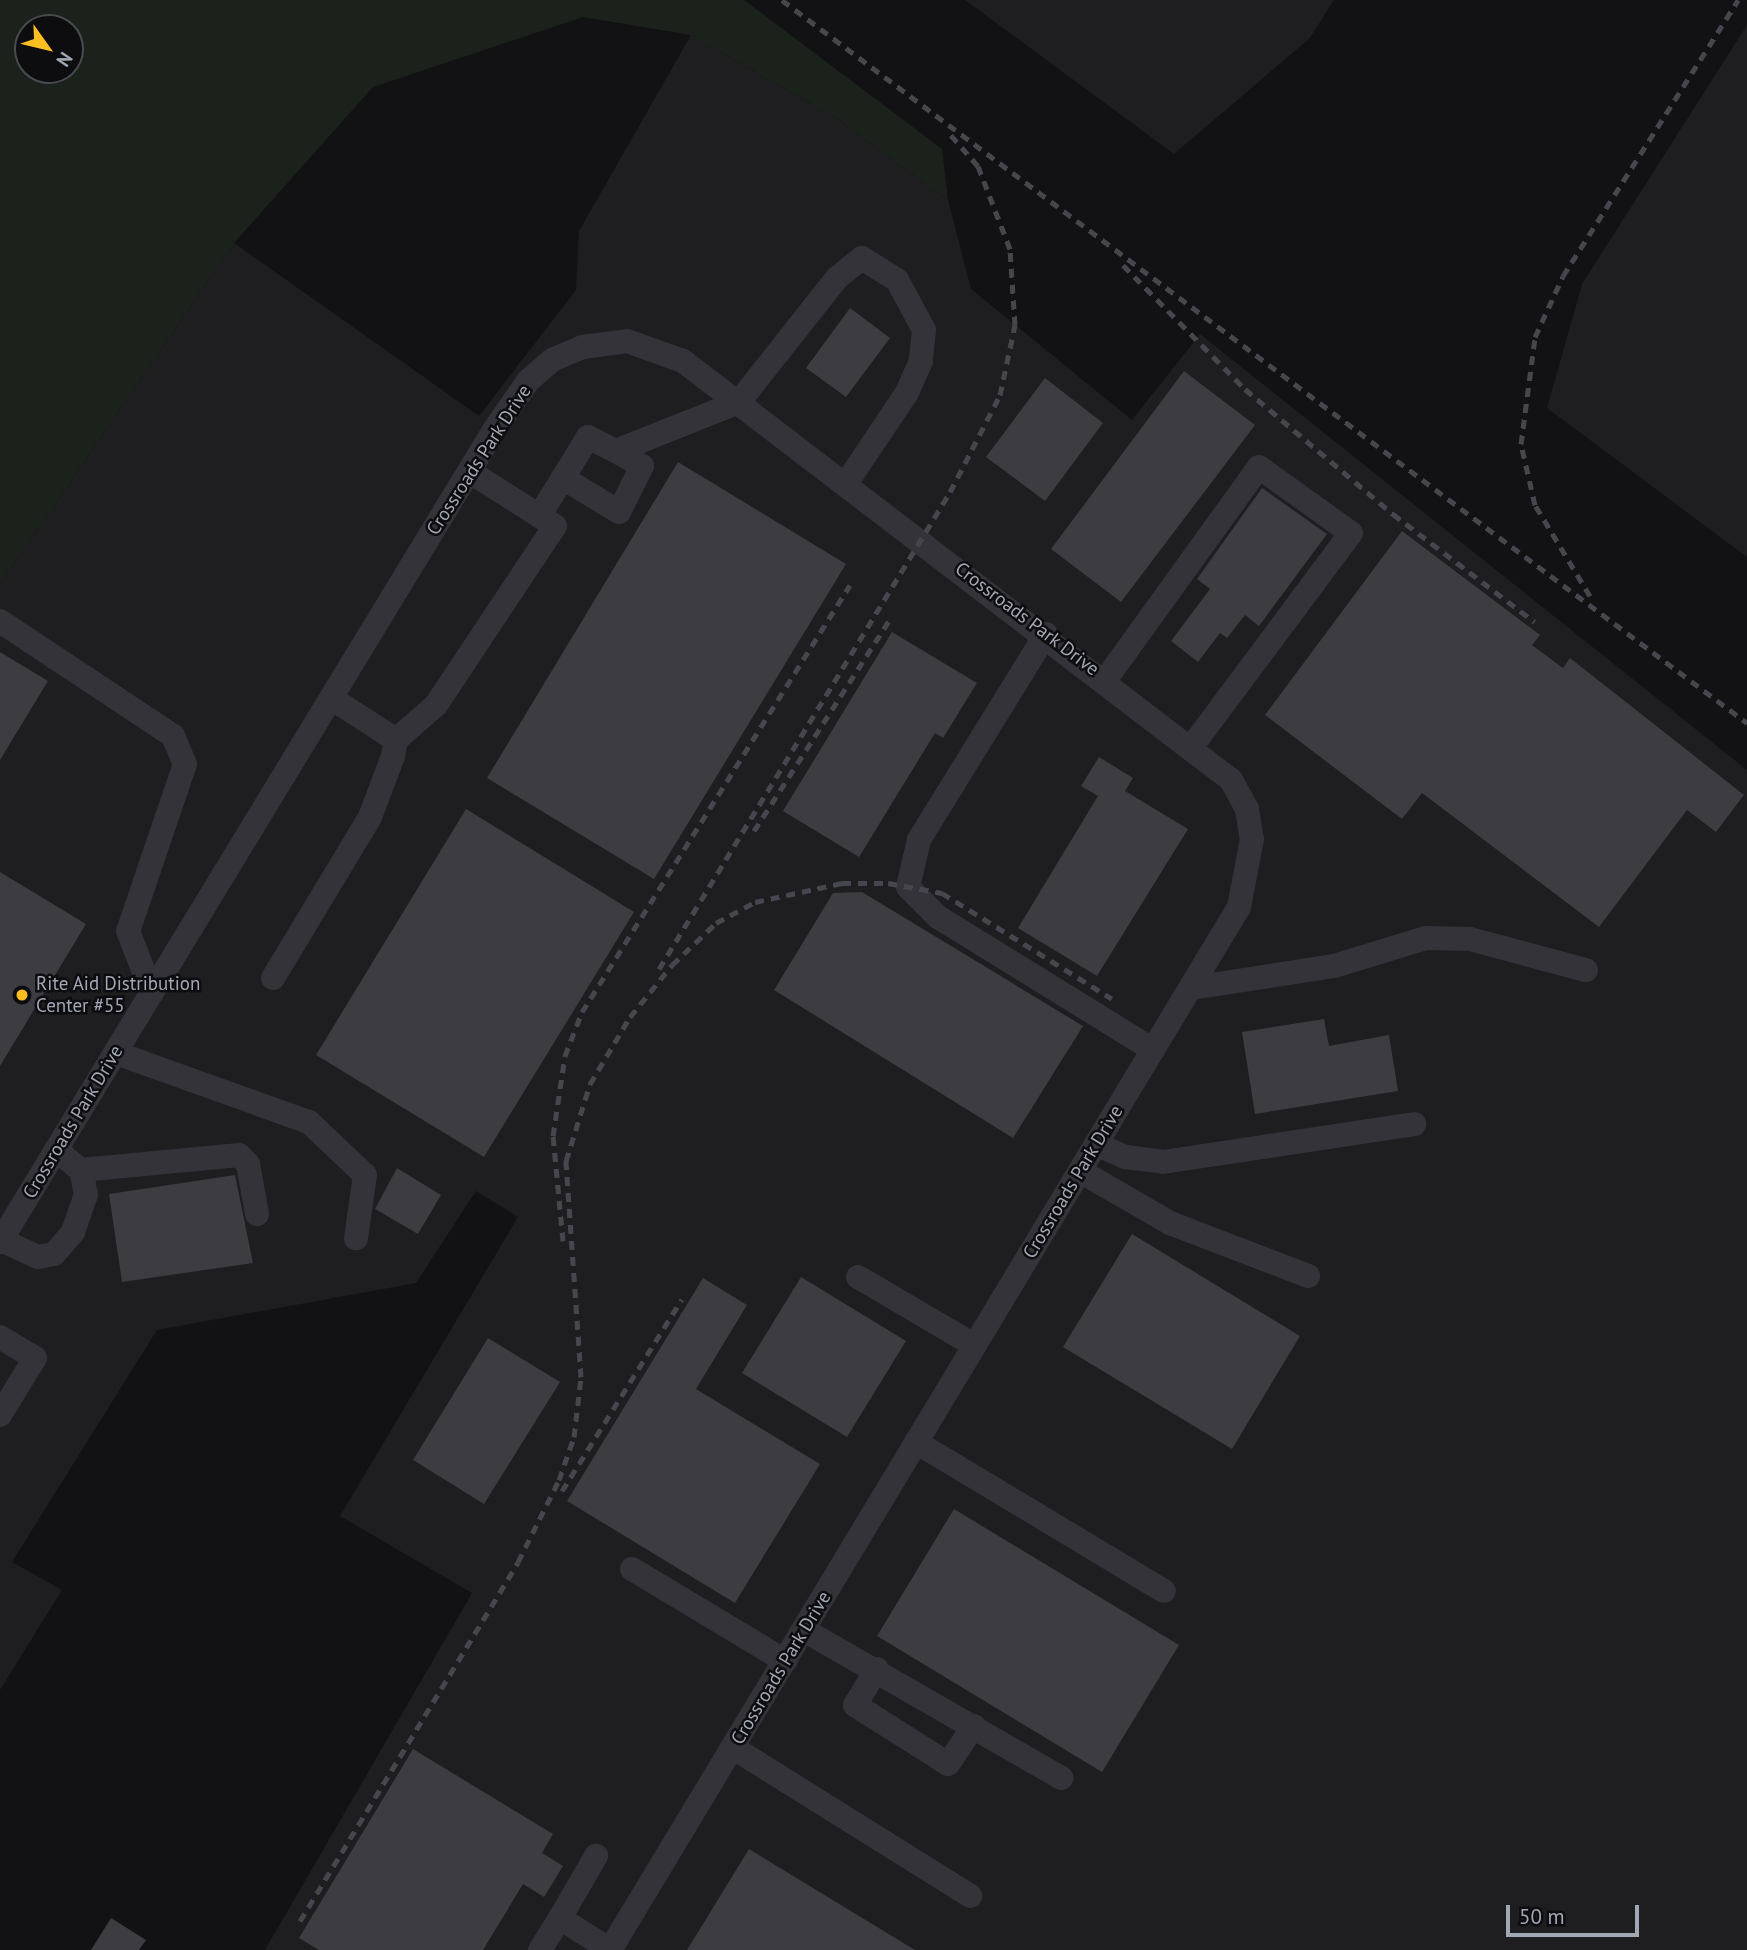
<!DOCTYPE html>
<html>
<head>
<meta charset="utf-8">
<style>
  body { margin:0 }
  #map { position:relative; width:1747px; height:1950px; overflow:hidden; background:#121214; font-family:"PT Sans",sans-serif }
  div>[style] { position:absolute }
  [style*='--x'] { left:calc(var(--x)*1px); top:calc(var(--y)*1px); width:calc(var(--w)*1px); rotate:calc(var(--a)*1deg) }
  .built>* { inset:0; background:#1e1e21 }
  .green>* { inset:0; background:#1a221b }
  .building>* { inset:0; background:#3c3c41 }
  .minor>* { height:24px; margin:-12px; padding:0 12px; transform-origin:12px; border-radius:12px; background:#333339 }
  .rail>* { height:5px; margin-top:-2.5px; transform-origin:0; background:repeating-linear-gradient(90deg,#46474e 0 9px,transparent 0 16px) }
  .dots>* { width:19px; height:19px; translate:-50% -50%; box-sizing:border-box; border:4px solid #0d0d0f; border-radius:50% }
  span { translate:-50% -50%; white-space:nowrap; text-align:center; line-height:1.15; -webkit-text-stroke:5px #0d0d0f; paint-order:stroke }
  .street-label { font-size:19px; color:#a2a7b5 }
  .poi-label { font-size:19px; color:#a2a7b5 }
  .left { translate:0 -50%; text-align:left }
  .north { position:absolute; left:14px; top:14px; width:70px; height:70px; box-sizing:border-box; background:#0d0d0f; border:2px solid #494b51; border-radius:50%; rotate:124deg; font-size:19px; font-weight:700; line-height:28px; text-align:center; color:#a2a7b5 }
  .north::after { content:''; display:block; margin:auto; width:24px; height:32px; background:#fdbe21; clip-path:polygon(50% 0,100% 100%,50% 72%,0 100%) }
  .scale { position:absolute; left:1506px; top:1905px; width:133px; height:32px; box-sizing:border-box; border:4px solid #a2a7b5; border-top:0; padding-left:9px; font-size:21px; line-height:24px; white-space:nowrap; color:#a2a7b5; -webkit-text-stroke:5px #0d0d0f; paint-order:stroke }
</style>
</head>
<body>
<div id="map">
  <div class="built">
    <i style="clip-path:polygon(965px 0,1334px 0,1310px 38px,1174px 154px)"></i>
    <i style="clip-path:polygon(1747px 25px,1747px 557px,1547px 408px,1582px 284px)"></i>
    <i style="clip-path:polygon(691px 35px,835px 117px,948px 200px,971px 289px,1132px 420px,1200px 334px,1747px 770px,1747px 1950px,265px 1950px,472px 1593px,340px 1516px,518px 1217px,476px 1191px,416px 1283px,157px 1330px,12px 1562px,62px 1590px,0 1690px,0 584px,234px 243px,479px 416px,576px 290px,579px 231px)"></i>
  </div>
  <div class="green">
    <i style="clip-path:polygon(evenodd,0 0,744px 0,942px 149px,948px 200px,835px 117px,691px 35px,583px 17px,373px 87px,234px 243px,0 584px,0 0,28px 28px,70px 28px,70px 70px,28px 70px,28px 28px)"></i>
  </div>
  <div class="building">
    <i style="clip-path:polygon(850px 308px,890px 338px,846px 397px,806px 368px)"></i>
    <i style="clip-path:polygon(1184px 371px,1255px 425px,1121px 602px,1051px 549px)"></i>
    <i style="clip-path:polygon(1045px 378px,1103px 423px,1045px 501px,986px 457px)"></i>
    <i style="clip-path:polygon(678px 462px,846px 564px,654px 879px,487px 778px)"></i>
    <i style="clip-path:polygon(1262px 488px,1327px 534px,1259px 626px,1245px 615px,1227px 638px,1220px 633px,1198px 662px,1171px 641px,1210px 589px,1197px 579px)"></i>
    <i style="clip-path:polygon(1402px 531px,1540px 635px,1532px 645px,1563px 668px,1570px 658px,1744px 795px,1716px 832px,1687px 810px,1599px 927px,1422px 793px,1402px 819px,1265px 715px)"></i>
    <i style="clip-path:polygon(892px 632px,977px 683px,943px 738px,935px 733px,859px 857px,783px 811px)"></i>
    <i style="clip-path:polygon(0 652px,48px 681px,0 760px)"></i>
    <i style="clip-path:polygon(1099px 757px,1133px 778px,1125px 791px,1188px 829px,1097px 976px,1018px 928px,1098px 796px,1081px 786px)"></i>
    <i style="clip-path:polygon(466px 809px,634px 912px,484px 1157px,316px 1055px)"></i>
    <i style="clip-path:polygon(0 872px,86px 924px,0 1066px)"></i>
    <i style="clip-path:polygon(862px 892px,1083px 1026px,1013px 1138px,774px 990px,833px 893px)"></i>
    <i style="clip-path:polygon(1324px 1019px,1329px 1046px,1389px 1035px,1398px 1091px,1255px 1114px,1242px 1032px)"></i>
    <i style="clip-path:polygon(397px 1168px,441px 1195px,418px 1234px,375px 1209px)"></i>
    <i style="clip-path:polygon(235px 1175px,253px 1263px,122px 1282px,109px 1194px)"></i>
    <i style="clip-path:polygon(1132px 1234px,1300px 1336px,1232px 1449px,1063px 1347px)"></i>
    <i style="clip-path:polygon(801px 1277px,906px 1341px,847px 1437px,742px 1373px)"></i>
    <i style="clip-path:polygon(703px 1278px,747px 1305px,696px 1389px,820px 1464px,735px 1603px,567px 1501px)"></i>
    <i style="clip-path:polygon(488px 1338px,560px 1382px,484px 1504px,413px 1460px)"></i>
    <i style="clip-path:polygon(954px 1509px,1179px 1645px,1102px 1772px,877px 1636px)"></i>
    <i style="clip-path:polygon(413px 1749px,553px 1834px,542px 1853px,563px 1866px,544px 1897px,523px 1884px,483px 1950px,319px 1950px,299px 1938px)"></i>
    <i style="clip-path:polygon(749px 1849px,915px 1950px,687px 1950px)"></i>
    <i style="clip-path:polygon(111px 1918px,146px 1940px,139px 1950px,91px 1950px)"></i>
  </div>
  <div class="minor">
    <i style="--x:616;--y:451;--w:30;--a:30"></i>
    <i style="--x:642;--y:466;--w:51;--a:116.6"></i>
    <i style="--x:619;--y:512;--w:66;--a:-148.7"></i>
    <i style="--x:563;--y:478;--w:48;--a:-58.6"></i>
    <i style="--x:588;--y:437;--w:31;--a:27"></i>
    <i style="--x:616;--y:451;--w:132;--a:-21.7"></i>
    <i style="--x:739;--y:402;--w:158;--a:-51.7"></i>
    <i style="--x:837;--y:278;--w:32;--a:-39"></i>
    <i style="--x:862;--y:258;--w:41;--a:32.2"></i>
    <i style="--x:897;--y:280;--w:57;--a:61.6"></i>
    <i style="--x:924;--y:330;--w:31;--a:96"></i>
    <i style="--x:921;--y:361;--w:36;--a:114"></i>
    <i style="--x:906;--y:394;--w:106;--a:123.8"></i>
    <i style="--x:539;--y:516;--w:45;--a:-57.7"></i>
    <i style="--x:0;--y:621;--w:208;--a:33.6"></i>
    <i style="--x:173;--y:736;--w:30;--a:67"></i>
    <i style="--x:185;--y:764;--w:176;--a:108.8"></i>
    <i style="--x:128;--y:931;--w:66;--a:68.8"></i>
    <i style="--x:1046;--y:634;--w:242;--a:121.7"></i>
    <i style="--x:919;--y:840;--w:48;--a:103.2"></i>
    <i style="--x:908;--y:887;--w:42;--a:45"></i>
    <i style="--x:938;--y:917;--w:253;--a:31.7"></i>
    <i style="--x:1106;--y:679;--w:261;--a:-54.2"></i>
    <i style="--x:1259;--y:467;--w:113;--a:35.7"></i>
    <i style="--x:1351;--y:533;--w:264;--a:126.7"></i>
    <i style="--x:396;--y:740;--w:53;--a:-41.2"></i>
    <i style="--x:436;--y:705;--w:215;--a:-56.4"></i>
    <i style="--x:555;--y:526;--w:102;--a:-147.4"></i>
    <i style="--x:273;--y:978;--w:188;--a:-58.9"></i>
    <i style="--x:370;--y:817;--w:65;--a:-69.3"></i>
    <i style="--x:393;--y:756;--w:16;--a:-79"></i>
    <i style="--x:396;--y:740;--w:77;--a:-147.1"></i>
    <i style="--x:1192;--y:988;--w:144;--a:-8.8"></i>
    <i style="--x:1334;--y:966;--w:96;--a:-16.9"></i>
    <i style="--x:1426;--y:938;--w:44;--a:1.3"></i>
    <i style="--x:1470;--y:939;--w:120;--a:15"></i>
    <i style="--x:116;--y:1053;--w:205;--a:19.7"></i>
    <i style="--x:309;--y:1122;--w:77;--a:43.4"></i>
    <i style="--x:365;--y:1175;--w:64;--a:98.1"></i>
    <i style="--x:1096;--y:1144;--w:32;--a:24"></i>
    <i style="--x:1125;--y:1157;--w:38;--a:7"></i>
    <i style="--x:1163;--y:1162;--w:254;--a:-8.6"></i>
    <i style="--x:56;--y:1150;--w:32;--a:39"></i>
    <i style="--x:81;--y:1170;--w:159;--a:-5.4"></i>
    <i style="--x:239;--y:1155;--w:13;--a:45"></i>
    <i style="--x:248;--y:1164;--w:51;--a:79.8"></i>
    <i style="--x:1080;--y:1171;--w:104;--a:30"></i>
    <i style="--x:1170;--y:1223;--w:148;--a:21"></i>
    <i style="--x:1;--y:1240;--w:41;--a:24.7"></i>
    <i style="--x:38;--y:1257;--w:16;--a:-11"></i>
    <i style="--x:54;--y:1254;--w:29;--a:-49"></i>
    <i style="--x:73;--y:1232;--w:39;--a:-71"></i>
    <i style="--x:86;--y:1195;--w:25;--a:-101"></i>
    <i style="--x:0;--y:1242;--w:950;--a:-58.68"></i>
    <i style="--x:494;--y:430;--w:60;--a:-55.2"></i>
    <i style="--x:528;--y:381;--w:32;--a:-41"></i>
    <i style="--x:552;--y:360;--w:34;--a:-23"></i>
    <i style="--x:583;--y:347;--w:44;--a:-7.8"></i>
    <i style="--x:627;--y:341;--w:59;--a:19.7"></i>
    <i style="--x:683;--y:361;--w:690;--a:37.4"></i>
    <i style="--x:1231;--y:780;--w:33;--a:61"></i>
    <i style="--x:1247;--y:809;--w:30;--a:81"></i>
    <i style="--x:1252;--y:839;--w:69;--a:100.8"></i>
    <i style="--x:1239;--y:907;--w:1218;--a:121.09"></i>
    <i style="--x:858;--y:1277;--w:134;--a:30.4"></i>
    <i style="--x:0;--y:1337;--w:41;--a:31"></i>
    <i style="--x:35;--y:1358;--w:67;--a:121.6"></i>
    <i style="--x:916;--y:1442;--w:289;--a:31"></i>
    <i style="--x:632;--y:1569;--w:179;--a:31"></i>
    <i style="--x:804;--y:1630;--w:297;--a:29.9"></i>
    <i style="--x:877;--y:1669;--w:42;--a:121.4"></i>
    <i style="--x:855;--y:1705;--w:110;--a:32.4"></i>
    <i style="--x:948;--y:1764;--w:46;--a:-55.6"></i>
    <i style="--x:732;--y:1747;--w:281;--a:32"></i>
    <i style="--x:560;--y:1918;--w:72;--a:-59.9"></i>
    <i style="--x:540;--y:1950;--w:38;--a:-58"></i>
    <i style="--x:560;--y:1918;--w:59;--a:32.6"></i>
  </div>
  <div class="rail">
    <i style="--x:782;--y:0;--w:1206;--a:36.84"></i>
    <i style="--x:1123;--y:265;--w:174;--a:45.5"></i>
    <i style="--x:1245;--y:389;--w:194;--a:40.2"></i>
    <i style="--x:1393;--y:514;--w:178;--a:37.3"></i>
    <i style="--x:1590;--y:596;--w:106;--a:-121.1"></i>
    <i style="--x:1535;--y:505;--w:63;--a:-102.9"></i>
    <i style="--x:1521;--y:444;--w:108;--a:-82.5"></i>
    <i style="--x:1535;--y:337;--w:67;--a:-65.3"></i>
    <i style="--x:1563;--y:276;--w:327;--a:-57.6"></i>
    <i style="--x:754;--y:831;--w:255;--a:-57.3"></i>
    <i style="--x:659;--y:969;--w:559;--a:-58.61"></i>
    <i style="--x:950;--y:492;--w:109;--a:-62.7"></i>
    <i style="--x:1000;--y:395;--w:72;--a:-77.9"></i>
    <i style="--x:1015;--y:325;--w:76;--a:-93.8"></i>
    <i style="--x:1010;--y:249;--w:89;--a:-111.1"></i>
    <i style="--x:978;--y:166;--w:44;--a:-131.3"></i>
    <i style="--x:563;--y:1241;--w:105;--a:-95.4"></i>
    <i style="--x:553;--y:1136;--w:81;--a:-81.5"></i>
    <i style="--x:565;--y:1056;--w:47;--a:-68.9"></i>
    <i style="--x:582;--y:1012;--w:504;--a:-57.89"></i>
    <i style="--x:562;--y:1491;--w:226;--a:-58"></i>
    <i style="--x:300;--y:1921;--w:420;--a:-58.7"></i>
    <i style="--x:518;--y:1562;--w:92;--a:-63.4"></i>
    <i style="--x:559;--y:1480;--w:46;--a:-70.8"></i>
    <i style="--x:574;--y:1437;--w:60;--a:-83.3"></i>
    <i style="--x:581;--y:1377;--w:217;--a:-94"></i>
    <i style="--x:566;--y:1161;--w:81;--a:-72.7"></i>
    <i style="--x:590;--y:1084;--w:78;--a:-59.2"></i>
    <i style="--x:630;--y:1017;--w:67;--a:-51.1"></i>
    <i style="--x:672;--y:965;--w:61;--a:-43.7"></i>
    <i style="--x:716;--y:923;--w:44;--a:-28.3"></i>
    <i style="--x:755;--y:902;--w:89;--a:-12.3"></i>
    <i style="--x:842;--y:883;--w:46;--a:0"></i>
    <i style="--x:888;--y:883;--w:55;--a:10.5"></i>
    <i style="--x:942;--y:893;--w:200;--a:31.9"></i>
  </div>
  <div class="dots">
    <i style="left:22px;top:995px;background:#fdbe21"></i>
  </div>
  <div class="street-label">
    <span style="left:479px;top:460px;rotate:-57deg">Crossroads Park Drive</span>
    <span style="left:1027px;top:619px;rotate:37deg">Crossroads Park Drive</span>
    <span style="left:73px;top:1122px;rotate:-59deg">Crossroads Park Drive</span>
    <span style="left:1073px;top:1182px;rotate:-59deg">Crossroads Park Drive</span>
    <span style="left:781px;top:1668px;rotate:-59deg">Crossroads Park Drive</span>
  </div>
  <div class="poi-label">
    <span class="left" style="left:36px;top:995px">Rite Aid Distribution<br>Center #55</span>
  </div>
  <div class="north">N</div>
  <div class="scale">50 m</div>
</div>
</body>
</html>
